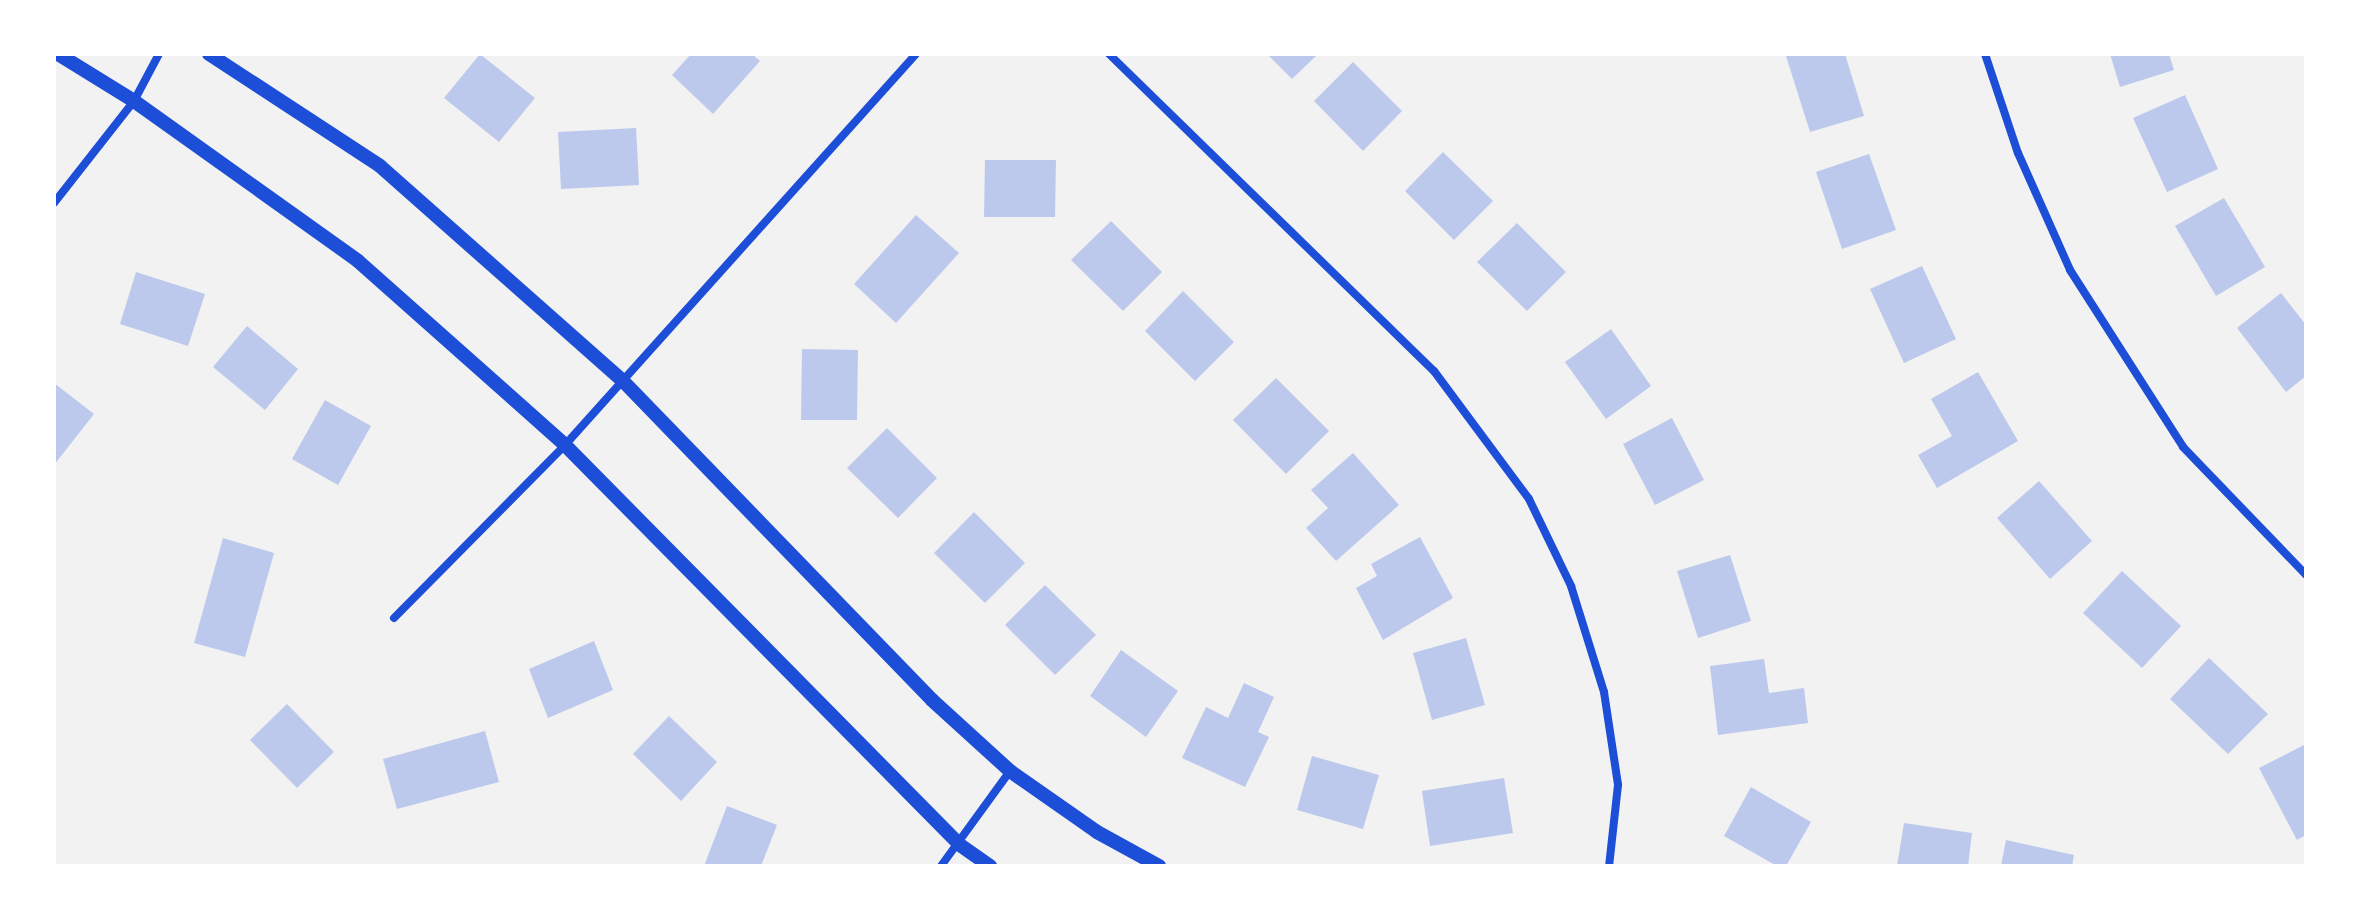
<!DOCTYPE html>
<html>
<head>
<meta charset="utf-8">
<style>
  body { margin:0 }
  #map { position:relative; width:2360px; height:920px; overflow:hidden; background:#f2f2f2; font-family:Spectral,serif }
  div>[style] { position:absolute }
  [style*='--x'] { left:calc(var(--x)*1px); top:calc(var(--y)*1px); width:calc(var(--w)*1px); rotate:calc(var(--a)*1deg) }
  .building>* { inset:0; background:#bdc9ec }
  .minor>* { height:8px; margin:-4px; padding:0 4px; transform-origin:4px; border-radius:4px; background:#1d4ed8 }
  .tertiary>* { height:14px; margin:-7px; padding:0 7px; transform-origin:7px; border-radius:7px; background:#1d4ed8 }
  span { translate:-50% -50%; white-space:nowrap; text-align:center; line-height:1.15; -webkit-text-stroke:8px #fff; paint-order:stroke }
  .frame { position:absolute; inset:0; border:56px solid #fff; pointer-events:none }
</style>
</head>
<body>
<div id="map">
  <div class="building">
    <i style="clip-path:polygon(480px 54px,535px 98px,499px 142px,444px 98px)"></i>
    <i style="clip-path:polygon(691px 54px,752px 54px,760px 61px,713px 114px,672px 75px)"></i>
    <i style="clip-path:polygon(1267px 54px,1318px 54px,1292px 79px)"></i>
    <i style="clip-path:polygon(1845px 54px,1864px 116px,1810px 132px,1786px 56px)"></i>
    <i style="clip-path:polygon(2110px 54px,2169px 54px,2174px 70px,2120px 87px)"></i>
    <i style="clip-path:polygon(1353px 62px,1402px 111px,1363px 151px,1314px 101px)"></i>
    <i style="clip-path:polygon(2185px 95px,2218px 169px,2167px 192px,2133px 118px)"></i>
    <i style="clip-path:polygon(636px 128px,639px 185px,561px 189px,558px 132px)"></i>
    <i style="clip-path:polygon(1443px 152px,1493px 201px,1454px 240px,1405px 191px)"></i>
    <i style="clip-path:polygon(1869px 154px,1896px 230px,1842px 249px,1816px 172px)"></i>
    <i style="clip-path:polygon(985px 160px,1056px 160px,1055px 217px,984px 217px)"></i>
    <i style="clip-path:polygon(2224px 198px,2265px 267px,2216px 296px,2175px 226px)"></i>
    <i style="clip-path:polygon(916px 215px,959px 253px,896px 323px,854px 284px)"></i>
    <i style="clip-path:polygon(1111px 221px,1162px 272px,1123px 311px,1071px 260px)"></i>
    <i style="clip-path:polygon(1517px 223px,1566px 272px,1527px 311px,1477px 262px)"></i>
    <i style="clip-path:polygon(1922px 266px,1956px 339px,1904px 363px,1870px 289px)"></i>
    <i style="clip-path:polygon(136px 272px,205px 294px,188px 346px,120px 324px)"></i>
    <i style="clip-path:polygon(1183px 291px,1234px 342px,1195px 381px,1145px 331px)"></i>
    <i style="clip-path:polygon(2281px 293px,2306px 325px,2306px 376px,2286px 392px,2237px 328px)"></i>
    <i style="clip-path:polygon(247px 326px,298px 369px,265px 410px,213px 367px)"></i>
    <i style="clip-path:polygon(1611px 329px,1651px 386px,1606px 419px,1565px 362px)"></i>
    <i style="clip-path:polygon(802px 349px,858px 350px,857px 420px,801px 420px)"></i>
    <i style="clip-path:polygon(1978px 372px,2018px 441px,1937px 488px,1918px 455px,1952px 436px,1931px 399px)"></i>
    <i style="clip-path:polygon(1276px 378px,1329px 431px,1286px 474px,1233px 420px)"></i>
    <i style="clip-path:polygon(54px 383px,94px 414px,54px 465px)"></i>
    <i style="clip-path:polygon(325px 400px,371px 426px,338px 485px,292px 459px)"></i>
    <i style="clip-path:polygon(1672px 418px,1704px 480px,1655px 505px,1623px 444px)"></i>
    <i style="clip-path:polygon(887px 428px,937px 478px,898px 518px,847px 468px)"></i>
    <i style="clip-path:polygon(1353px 453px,1399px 505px,1336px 561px,1306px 528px,1328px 508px,1311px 490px)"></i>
    <i style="clip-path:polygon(2039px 481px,2092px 541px,2050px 579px,1997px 518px)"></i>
    <i style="clip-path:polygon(974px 512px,1025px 563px,985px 603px,934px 553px)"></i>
    <i style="clip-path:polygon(1420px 537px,1453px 598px,1383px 640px,1356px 588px,1377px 576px,1371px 564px)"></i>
    <i style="clip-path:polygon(223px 538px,274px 553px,245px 657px,194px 643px)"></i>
    <i style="clip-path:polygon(1730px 555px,1751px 621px,1698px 638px,1677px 571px)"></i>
    <i style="clip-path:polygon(2122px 571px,2181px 626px,2142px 668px,2083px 613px)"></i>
    <i style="clip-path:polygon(1045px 585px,1096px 635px,1055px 675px,1005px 625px)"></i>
    <i style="clip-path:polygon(1466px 638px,1485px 705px,1432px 720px,1413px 653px)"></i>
    <i style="clip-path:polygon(594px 641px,613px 690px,548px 718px,529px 669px)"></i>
    <i style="clip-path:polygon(1121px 650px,1178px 691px,1146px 737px,1090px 696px)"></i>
    <i style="clip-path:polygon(2209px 658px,2268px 714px,2228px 754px,2170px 699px)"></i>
    <i style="clip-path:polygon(1764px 659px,1769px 693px,1804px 688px,1808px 723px,1718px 735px,1710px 666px)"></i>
    <i style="clip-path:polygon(1244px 683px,1274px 697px,1258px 732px,1269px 737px,1245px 787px,1182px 758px,1206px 707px,1228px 718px)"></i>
    <i style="clip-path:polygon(287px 704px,334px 752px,297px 788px,250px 740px)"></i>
    <i style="clip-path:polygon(669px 716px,717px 762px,681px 801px,633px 754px)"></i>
    <i style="clip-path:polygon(485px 731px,499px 782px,397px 809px,383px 759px)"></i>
    <i style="clip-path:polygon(2306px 744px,2306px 835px,2297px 840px,2259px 768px)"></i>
    <i style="clip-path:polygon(1312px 756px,1379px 775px,1363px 829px,1297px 810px)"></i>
    <i style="clip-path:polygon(1504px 778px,1513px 833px,1430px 846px,1422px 791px)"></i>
    <i style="clip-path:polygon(1751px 787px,1811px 822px,1786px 866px,1777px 866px,1724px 836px)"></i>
    <i style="clip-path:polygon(727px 806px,777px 825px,761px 866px,704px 866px)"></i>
    <i style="clip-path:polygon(1904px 823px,1972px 833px,1968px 866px,1897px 866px)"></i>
    <i style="clip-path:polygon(2006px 840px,2074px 855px,2072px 866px,2001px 866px)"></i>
  </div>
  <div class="minor">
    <i style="--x:1109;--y:54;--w:454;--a:44.3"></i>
    <i style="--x:1434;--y:371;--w:159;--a:53.4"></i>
    <i style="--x:1529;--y:499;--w:97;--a:64.2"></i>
    <i style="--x:1571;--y:586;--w:111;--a:72.7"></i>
    <i style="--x:1604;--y:692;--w:94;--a:81.4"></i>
    <i style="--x:1618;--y:785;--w:81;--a:96.3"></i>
    <i style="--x:1985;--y:54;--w:104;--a:71.6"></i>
    <i style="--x:2018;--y:153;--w:128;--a:66"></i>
    <i style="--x:2070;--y:270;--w:210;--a:57.4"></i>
    <i style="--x:2183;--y:447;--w:178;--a:46.1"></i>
    <i style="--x:54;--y:203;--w:130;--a:-51.9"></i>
    <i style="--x:134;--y:101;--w:53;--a:-62"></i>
    <i style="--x:394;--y:618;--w:243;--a:-45.3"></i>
    <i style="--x:565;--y:445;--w:525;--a:-48.09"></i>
    <i style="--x:941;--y:866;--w:117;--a:-54"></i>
  </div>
  <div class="tertiary">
    <i style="--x:58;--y:54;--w:89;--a:31.7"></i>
    <i style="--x:134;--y:101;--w:275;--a:35.5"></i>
    <i style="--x:358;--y:261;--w:277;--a:41.6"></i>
    <i style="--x:565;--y:445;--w:562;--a:45.36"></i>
    <i style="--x:960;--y:845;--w:37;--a:35"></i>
    <i style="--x:209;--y:54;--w:204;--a:33.2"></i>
    <i style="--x:380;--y:166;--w:324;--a:41.5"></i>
    <i style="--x:623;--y:381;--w:444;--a:45.9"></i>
    <i style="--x:932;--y:700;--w:105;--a:42.3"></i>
    <i style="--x:1010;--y:771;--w:106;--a:35"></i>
    <i style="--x:1097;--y:832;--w:71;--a:28.7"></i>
  </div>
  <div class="frame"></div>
</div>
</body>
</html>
